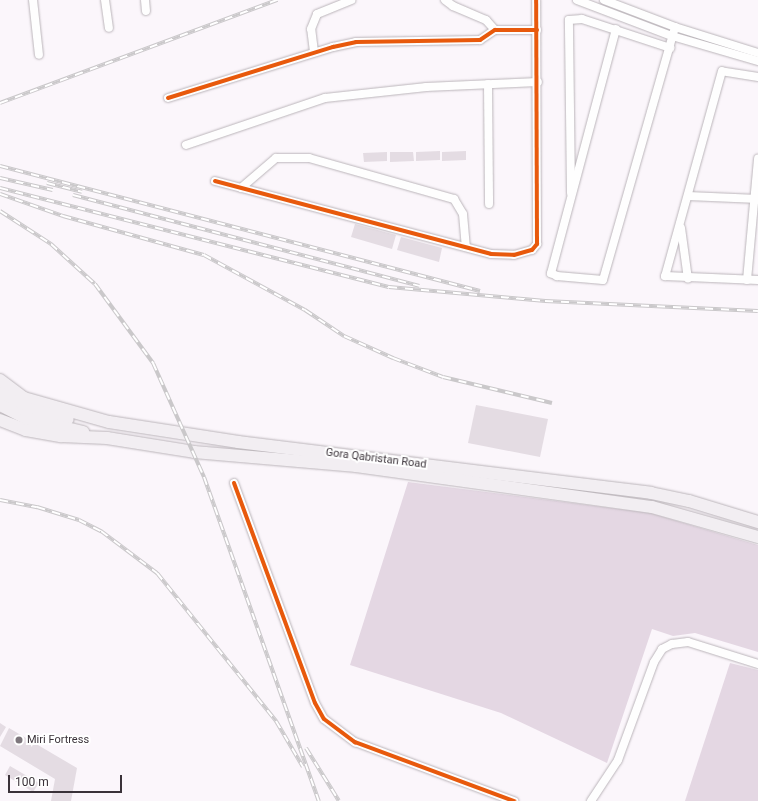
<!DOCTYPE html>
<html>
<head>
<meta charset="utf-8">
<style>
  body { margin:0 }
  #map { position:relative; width:758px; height:801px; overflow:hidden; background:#fbf6fb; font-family:Roboto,sans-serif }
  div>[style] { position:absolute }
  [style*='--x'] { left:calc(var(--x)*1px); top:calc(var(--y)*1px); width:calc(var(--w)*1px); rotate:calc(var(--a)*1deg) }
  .green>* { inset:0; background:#e4d7e3 }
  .building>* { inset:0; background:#e4dce3 }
  .roads { filter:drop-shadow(0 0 1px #bbb5ba) drop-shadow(0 0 1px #bbb5ba) }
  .street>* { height:8px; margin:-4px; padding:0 4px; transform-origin:4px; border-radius:4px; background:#fefefe }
  .primary>* { height:12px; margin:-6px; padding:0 6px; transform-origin:6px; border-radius:6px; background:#f2eef2 }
  .rail>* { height:4px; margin-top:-2px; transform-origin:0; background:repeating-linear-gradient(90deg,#fff 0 8px,#cac8ca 0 16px); box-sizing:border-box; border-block:1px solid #cac8ca }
  .cycleway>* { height:4px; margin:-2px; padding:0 2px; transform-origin:2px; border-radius:2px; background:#e8590c }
  .dots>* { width:11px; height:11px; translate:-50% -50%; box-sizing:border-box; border:2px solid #fff; border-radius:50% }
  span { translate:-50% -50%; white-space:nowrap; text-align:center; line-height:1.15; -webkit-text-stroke:4px #fff; paint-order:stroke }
  .street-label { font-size:11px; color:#3a3239 }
  .poi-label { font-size:11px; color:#3a3239 }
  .left { translate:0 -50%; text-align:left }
  .scale { position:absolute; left:8px; top:775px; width:114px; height:18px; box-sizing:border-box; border:2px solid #3a3239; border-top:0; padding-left:5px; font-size:12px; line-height:14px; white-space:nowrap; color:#3a3239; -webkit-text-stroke:3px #fff; paint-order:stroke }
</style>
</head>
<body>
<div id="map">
  <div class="green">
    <i style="clip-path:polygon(408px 482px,650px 513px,758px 545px,758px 652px,695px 633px,673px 636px,652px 629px,607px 763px,501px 713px,350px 665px)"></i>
    <i style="clip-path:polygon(730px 663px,758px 670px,758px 801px,685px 801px)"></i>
  </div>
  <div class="building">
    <i style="clip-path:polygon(440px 151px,440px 160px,416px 161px,416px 152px)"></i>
    <i style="clip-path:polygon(466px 151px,466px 160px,442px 161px,442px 152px)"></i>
    <i style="clip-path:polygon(387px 152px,387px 161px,364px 162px,363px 153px)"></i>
    <i style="clip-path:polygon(390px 152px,413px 152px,414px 161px,390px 162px)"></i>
    <i style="clip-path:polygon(355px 224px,396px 235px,392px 249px,351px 237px)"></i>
    <i style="clip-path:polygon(401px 237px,442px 248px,439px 262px,397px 250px)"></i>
    <i style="clip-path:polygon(476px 405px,548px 419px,540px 457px,468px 443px)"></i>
    <i style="clip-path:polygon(0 723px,6px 727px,0 737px)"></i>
    <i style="clip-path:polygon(9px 728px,77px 768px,71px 801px,51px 801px,55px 779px,0 746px)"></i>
    <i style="clip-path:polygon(10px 766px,39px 783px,33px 792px,5px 775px)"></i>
  </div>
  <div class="roads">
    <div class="street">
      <i style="--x:33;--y:0;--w:55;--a:83.8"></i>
      <i style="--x:105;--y:0;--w:28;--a:82"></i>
      <i style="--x:145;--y:0;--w:11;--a:85"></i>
      <i style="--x:445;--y:0;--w:10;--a:37"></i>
      <i style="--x:453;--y:6;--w:36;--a:23"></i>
      <i style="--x:486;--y:20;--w:13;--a:48"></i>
      <i style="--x:577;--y:0;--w:102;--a:20.8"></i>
      <i style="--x:672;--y:36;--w:90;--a:16.2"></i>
      <i style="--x:604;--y:0;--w:76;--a:20.8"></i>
      <i style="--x:675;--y:27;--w:87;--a:17.4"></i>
      <i style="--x:616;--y:29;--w:253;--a:104.9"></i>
      <i style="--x:551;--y:273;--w:7;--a:27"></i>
      <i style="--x:557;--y:276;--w:46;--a:5"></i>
      <i style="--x:603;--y:280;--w:263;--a:-74.1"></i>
      <i style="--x:314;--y:52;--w:23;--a:-97"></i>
      <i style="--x:311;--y:29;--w:16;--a:-68"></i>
      <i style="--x:317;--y:14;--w:37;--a:-22"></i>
      <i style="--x:758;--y:77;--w:36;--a:-171"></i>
      <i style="--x:722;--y:71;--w:213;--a:105.5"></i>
      <i style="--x:665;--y:276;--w:93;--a:2.5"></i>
      <i style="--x:488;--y:84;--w:120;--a:89.5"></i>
      <i style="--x:168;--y:98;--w:173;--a:-17.2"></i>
      <i style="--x:333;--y:47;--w:24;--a:-12"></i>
      <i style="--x:356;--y:42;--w:124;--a:-0.9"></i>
      <i style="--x:480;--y:40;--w:18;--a:-34"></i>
      <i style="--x:495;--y:30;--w:42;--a:0"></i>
      <i style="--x:186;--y:145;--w:147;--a:-18.7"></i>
      <i style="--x:325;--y:98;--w:102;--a:-6.2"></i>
      <i style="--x:426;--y:87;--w:112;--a:-2.6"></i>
      <i style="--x:215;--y:181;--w:285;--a:14.8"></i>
      <i style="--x:491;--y:254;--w:23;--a:2"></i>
      <i style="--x:514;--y:255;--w:19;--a:-16"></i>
      <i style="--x:532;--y:250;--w:8;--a:-50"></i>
      <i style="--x:537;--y:244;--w:244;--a:-90.2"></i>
      <i style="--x:241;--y:188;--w:46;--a:-40.6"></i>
      <i style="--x:276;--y:158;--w:33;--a:0"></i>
      <i style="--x:309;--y:158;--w:151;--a:15.8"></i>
      <i style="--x:454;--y:199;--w:17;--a:59"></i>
      <i style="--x:463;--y:214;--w:33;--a:85"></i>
      <i style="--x:571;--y:193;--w:173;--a:-90.7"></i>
      <i style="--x:569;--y:20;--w:13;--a:-4"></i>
      <i style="--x:582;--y:19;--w:93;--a:18.2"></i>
      <i style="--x:688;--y:196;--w:70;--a:2.5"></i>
      <i style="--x:681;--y:228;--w:51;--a:82.2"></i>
      <i style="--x:747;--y:280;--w:122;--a:-84.8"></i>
      <i style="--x:234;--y:483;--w:234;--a:69.8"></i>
      <i style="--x:315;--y:703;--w:18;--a:61"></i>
      <i style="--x:324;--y:719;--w:39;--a:37"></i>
      <i style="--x:355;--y:742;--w:170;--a:20.4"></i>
      <i style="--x:591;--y:801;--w:49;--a:-56.6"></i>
      <i style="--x:618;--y:760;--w:104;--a:-69.8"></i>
      <i style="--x:654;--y:662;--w:15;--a:-58"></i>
      <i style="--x:662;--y:649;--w:11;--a:-27"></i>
      <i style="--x:672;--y:644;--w:16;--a:-7"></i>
      <i style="--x:688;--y:642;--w:73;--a:17.4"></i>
    </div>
    <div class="primary">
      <i style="--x:0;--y:380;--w:30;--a:37"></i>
      <i style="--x:24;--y:398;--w:88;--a:15.8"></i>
      <i style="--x:109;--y:422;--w:131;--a:8.8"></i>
      <i style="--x:238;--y:442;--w:416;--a:7"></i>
      <i style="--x:651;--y:493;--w:39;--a:12"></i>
      <i style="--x:689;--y:501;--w:72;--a:16.9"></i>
      <i style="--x:0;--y:393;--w:30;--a:30"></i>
      <i style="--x:26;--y:408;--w:43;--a:14.7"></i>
      <i style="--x:0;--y:405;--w:28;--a:27"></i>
      <i style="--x:25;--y:418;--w:60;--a:13.6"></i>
      <i style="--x:0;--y:420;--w:28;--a:21"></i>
      <i style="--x:26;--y:430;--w:36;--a:10"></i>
      <i style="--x:61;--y:436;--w:46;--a:2.5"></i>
      <i style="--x:107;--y:438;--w:88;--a:9.1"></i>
      <i style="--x:194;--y:452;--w:163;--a:4.9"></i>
      <i style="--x:356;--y:466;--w:299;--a:7.9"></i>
      <i style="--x:652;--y:507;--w:110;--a:15.8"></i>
    </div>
  </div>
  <div class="rail">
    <i style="--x:0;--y:103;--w:296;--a:-20.4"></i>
    <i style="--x:0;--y:166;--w:496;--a:14.6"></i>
    <i style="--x:0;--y:178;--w:54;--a:12.8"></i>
    <i style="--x:47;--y:183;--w:36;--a:14"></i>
    <i style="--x:0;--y:188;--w:401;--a:14.3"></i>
    <i style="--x:389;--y:287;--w:157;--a:5.1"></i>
    <i style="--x:545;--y:301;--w:213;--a:2.7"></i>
    <i style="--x:0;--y:194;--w:67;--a:19.2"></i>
    <i style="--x:63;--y:216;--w:146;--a:15.5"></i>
    <i style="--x:204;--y:255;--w:115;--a:28.6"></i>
    <i style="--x:305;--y:310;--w:47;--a:33.7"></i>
    <i style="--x:344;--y:336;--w:54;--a:24.2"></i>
    <i style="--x:393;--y:358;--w:53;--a:20.8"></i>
    <i style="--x:443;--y:377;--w:112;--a:13.4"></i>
    <i style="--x:73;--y:195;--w:358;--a:14.7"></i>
    <i style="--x:0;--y:211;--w:61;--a:32.9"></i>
    <i style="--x:51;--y:244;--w:59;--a:42.3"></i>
    <i style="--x:95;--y:284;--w:98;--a:53.7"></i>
    <i style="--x:153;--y:363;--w:125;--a:65.9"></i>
    <i style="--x:204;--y:477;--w:344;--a:70.5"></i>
    <i style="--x:0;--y:500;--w:38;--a:11"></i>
    <i style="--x:37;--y:507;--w:44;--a:17.2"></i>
    <i style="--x:79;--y:520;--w:25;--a:27"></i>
    <i style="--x:101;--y:531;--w:70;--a:36.9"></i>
    <i style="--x:157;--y:573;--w:190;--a:51.2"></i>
    <i style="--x:276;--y:721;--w:53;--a:59.6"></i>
    <i style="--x:306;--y:748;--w:62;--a:58.1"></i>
  </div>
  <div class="cycleway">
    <i style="--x:168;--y:98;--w:173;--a:-17.2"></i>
    <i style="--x:333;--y:47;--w:24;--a:-12"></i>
    <i style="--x:356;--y:42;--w:124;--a:-0.9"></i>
    <i style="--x:480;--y:40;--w:18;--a:-34"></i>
    <i style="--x:495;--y:30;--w:42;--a:0"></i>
    <i style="--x:215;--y:181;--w:285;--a:14.8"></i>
    <i style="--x:491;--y:254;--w:23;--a:2"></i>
    <i style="--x:514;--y:255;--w:19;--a:-16"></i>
    <i style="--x:532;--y:250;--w:8;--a:-50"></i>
    <i style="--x:537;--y:244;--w:244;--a:-90.2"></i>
    <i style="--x:234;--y:483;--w:234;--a:69.8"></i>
    <i style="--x:315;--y:703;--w:18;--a:61"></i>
    <i style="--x:324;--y:719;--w:39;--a:37"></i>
    <i style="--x:355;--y:742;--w:170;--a:20.4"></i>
  </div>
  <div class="dots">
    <i style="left:19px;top:740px;background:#7e777d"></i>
  </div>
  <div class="street-label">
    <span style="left:376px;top:459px;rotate:7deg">Gora Qabristan Road</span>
  </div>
  <div class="poi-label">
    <span class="left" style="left:27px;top:740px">Miri Fortress</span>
  </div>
  <div class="scale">100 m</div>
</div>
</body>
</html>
